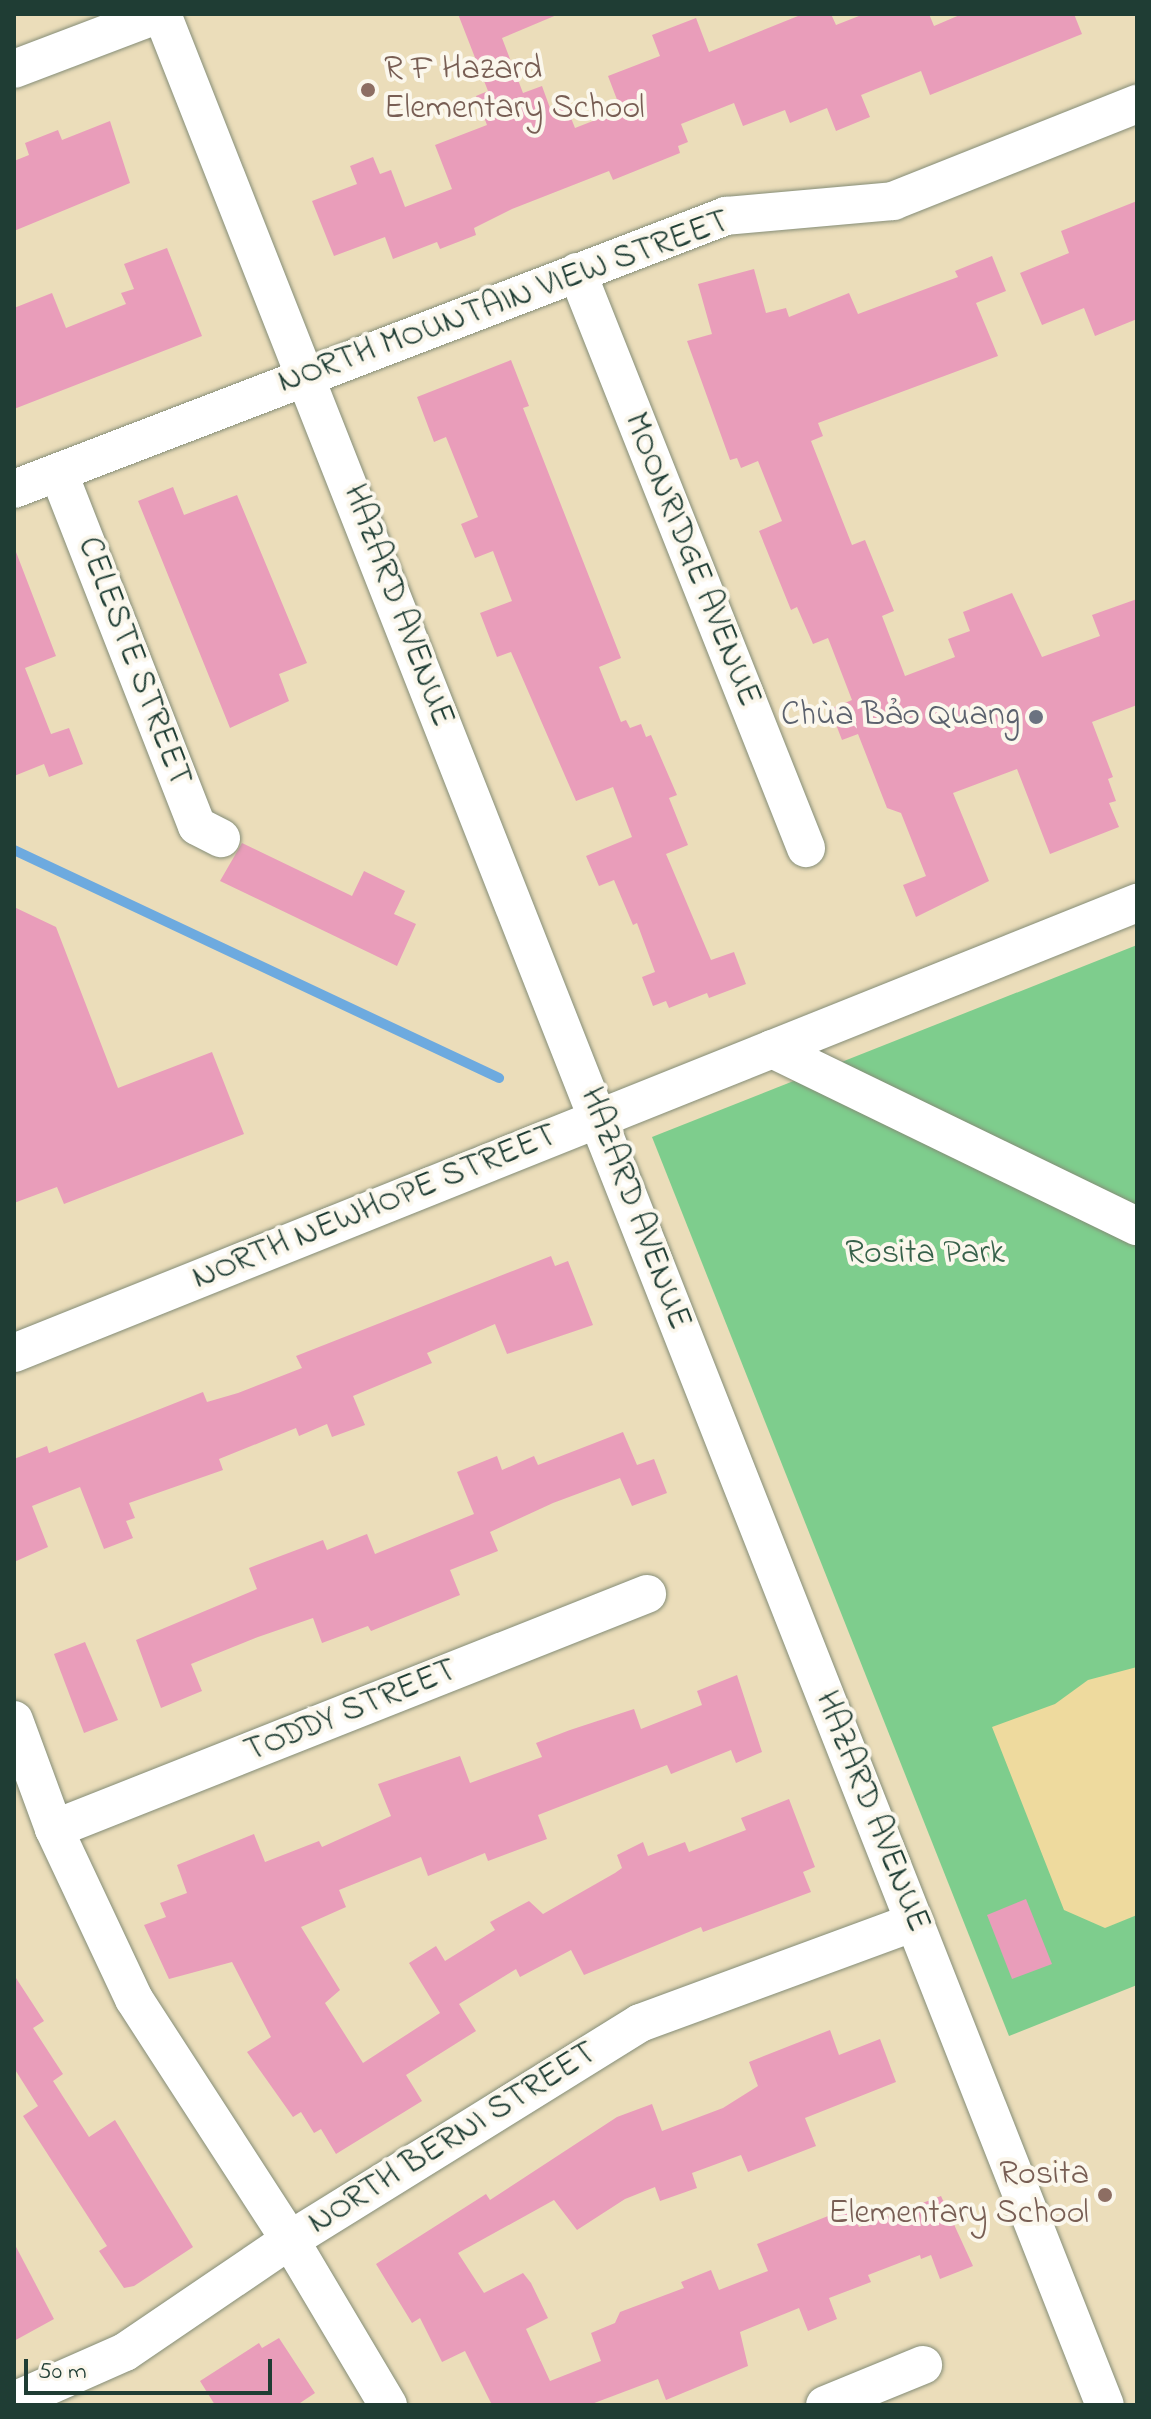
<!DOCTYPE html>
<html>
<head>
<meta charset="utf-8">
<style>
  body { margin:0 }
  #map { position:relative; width:1151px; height:2419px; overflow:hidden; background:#ebddba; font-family:"Indie Flower",sans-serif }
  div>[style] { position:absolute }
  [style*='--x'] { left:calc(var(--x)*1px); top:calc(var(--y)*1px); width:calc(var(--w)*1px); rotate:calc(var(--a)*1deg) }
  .green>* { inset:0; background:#7ecd8d }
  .sand>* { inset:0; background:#eeda9e }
  .stream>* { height:10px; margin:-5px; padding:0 5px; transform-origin:5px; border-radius:5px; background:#6daadf }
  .building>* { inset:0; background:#e99dba }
  .roads { filter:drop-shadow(0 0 2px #858d77) drop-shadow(0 0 2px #858d77) }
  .minor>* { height:38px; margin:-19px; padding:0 19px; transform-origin:19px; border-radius:19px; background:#fff }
  .dots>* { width:22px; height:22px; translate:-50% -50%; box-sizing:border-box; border:4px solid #fbf7ec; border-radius:50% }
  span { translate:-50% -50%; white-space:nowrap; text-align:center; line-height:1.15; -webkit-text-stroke:8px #fbf7ec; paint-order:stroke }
  .education-label { font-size:34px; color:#785e54 }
  .left { translate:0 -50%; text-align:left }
  .right { translate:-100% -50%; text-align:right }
  .street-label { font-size:34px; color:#1f3d34 }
  .worship-label { font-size:34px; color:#5b616d }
  .park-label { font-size:34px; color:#37614a }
  .frame { position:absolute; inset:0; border:16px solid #1f3d34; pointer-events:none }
  .scale { position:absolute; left:24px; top:2359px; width:248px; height:36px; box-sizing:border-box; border:4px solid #1f3d34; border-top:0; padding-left:10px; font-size:24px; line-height:28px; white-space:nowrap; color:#1f3d34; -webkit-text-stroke:6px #fbf7ec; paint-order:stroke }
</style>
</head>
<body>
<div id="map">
  <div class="green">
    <i style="clip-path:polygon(1137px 945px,1137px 1985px,1009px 2036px,652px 1137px)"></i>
  </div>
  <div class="sand">
    <i style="clip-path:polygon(1137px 1667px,1137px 1915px,1105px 1928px,1064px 1910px,992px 1727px,1055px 1704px,1088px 1680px)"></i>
  </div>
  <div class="stream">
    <i style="--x:14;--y:850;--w:536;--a:25.18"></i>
  </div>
  <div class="building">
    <i style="clip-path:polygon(458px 14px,559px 14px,502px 38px,523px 93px,542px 86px,550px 108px,565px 103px,575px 128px,621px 110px,608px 76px,660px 56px,652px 35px,696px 18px,709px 52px,803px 14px,831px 14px,836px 25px,864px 14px,929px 14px,934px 26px,962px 14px,1074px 14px,1082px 34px,930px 95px,921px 71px,861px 95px,870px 117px,836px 131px,827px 108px,790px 123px,785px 110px,743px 126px,734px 103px,681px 124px,688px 142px,678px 146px,680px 153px,613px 180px,609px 171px,512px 209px,474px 228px,476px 235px,440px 249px,437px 242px,393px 259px,385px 237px,334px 256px,312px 201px,357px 184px,350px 166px,373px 157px,380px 174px,391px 170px,405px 207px,452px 189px,435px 145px,487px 125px,476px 96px,488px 91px)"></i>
    <i style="clip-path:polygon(110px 121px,130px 183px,14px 231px,14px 161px,29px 155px,25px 143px,58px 130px,62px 140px)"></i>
    <i style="clip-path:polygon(1137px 201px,1137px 319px,1095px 336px,1084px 308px,1042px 325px,1020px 273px,1069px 253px,1061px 231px)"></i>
    <i style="clip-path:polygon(167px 248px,202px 336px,14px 409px,14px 308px,52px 293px,66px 328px,126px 304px,121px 293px,134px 289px,124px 264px)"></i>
    <i style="clip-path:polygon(992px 256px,1006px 291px,976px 303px,998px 356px,818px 423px,823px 436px,811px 441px,852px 545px,865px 540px,894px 611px,882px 616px,905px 676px,955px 657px,948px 639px,970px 631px,963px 612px,1012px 593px,1042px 657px,1100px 636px,1092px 615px,1137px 599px,1137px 705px,1092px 722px,1113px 777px,1108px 779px,1116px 801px,1109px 803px,1119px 827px,1050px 854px,1017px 769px,953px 793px,989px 881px,916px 917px,903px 885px,926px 876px,901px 813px,887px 808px,858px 734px,842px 740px,830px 709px,852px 700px,828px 638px,813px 644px,797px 607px,791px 610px,759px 531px,782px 521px,758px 461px,741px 468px,737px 458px,730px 460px,687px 341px,712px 334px,698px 284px,754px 269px,766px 313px,786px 308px,789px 317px,849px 293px,858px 314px,958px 277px,955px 271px)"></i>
    <i style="clip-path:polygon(511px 360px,529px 406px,523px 408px,621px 658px,599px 667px,621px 722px,626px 720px,630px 728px,641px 724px,646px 737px,651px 735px,677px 795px,669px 798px,688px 845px,666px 854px,711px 960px,734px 952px,746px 984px,709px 998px,707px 993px,669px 1008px,666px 1001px,653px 1006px,642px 977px,655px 972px,637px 923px,633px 925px,614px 880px,599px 886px,586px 856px,632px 837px,613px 787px,576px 801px,511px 652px,497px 657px,480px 613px,512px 601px,493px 551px,475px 558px,461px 524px,478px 517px,446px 437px,434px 442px,417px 397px)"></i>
    <i style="clip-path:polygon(173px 487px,184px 515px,237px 495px,307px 663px,279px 674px,289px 701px,230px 728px,138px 501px)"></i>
    <i style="clip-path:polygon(16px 552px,56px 656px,25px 668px,51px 734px,69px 728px,83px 764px,49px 777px,44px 764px,14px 776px)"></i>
    <i style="clip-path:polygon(242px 843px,352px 896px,364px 871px,405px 891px,394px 914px,416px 924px,397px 966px,220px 881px)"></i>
    <i style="clip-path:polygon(14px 907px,56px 927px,118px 1088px,212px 1052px,244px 1134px,64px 1204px,57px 1187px,14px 1203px)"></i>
    <i style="clip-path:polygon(551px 1256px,555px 1266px,568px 1261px,593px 1325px,507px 1354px,495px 1324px,427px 1353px,432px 1363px,353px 1396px,365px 1425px,332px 1437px,327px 1424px,299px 1436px,296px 1428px,219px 1459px,223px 1470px,129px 1503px,135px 1518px,126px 1521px,133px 1538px,104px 1549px,80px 1487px,32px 1506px,48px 1547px,14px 1562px,14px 1459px,47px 1446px,49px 1453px,203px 1392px,207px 1402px,238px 1393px,302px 1368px,296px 1356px)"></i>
    <i style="clip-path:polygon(623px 1432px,637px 1465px,654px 1459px,667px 1493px,632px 1506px,620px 1478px,553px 1503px,490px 1532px,498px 1551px,450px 1570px,460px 1595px,371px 1631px,368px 1626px,322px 1643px,313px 1618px,258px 1637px,191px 1664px,202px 1691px,161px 1708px,136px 1640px,257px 1589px,249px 1568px,323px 1540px,327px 1550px,367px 1534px,375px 1554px,474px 1514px,457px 1472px,497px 1456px,502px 1470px,534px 1456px,538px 1465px)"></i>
    <i style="clip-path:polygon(85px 1642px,118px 1720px,84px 1733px,54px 1654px)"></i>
    <i style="clip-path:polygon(737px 1675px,762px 1752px,736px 1763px,731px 1750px,671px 1774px,667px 1765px,538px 1815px,547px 1839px,488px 1861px,485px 1853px,428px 1876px,421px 1857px,339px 1890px,346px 1907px,301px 1927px,340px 1990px,325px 2003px,363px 2063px,440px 2013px,409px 1963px,436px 1946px,445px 1961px,495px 1930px,490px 1922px,529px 1901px,543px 1914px,615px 1873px,622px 1868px,617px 1855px,643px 1842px,648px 1856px,685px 1842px,689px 1852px,746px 1830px,741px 1818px,789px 1799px,815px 1867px,803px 1872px,811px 1892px,703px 1932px,701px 1927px,584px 1975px,571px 1950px,520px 1977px,516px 1969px,459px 2004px,476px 2031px,406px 2075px,422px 2101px,336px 2154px,321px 2129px,314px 2133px,301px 2112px,293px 2117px,247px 2052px,271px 2037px,232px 1962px,169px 1979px,144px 1925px,166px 1917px,160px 1903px,187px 1893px,177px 1865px,254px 1834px,265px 1862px,319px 1841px,322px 1847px,391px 1816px,378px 1784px,460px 1756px,470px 1783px,542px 1757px,536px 1743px,570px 1730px,634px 1709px,641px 1729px,702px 1705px,697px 1691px)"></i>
    <i style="clip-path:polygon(1026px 1899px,1052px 1964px,1012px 1979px,987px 1915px)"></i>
    <i style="clip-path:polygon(14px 1975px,44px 2021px,33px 2028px,63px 2074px,53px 2081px,89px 2137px,115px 2120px,193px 2247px,134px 2286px,124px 2288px,99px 2251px,107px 2246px,23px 2116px,38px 2106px,14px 2068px)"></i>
    <i style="clip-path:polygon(830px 2030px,839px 2055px,880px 2039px,896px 2082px,805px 2118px,816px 2146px,748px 2172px,741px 2155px,692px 2173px,697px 2188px,660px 2201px,655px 2187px,625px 2199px,577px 2230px,554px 2200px,458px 2253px,484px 2293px,523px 2273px,531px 2283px,548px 2318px,526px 2329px,550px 2381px,601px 2361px,591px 2333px,615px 2323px,620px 2312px,684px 2288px,681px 2282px,711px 2270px,719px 2290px,768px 2271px,757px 2244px,851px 2207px,859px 2227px,941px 2196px,973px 2266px,940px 2279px,931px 2255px,921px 2259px,920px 2255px,868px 2275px,871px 2282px,829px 2298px,837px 2319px,808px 2331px,799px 2308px,740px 2332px,748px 2366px,666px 2400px,658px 2379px,589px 2405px,492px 2405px,465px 2351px,442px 2362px,420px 2318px,412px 2323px,376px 2264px,486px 2194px,490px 2200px,617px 2117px,652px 2104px,662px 2131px,723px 2108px,758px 2086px,749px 2062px)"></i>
    <i style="clip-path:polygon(14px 2243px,54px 2319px,14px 2341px)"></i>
    <i style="clip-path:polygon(279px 2338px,315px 2393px,297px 2405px,215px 2405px,200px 2381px,259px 2343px,262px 2348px)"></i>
  </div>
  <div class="roads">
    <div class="minor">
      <i style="--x:162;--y:14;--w:2570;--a:68.48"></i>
      <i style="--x:14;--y:69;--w:155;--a:-20.8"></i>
      <i style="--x:577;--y:272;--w:620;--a:68.32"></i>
      <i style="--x:59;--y:474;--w:378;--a:68.6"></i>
      <i style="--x:197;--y:826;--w:27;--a:27"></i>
      <i style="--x:14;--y:489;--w:763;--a:-20.98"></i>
      <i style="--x:726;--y:216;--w:168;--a:-5.1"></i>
      <i style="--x:893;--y:201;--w:263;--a:-21.7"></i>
      <i style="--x:772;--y:1049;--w:406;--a:25.9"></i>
      <i style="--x:14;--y:1353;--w:1210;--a:-21.84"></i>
      <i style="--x:14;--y:1720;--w:116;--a:69.8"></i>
      <i style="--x:54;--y:1829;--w:188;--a:64.8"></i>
      <i style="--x:134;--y:1999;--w:287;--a:57.1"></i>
      <i style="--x:290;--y:2240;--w:192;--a:59.3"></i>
      <i style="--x:54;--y:1829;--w:638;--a:-21.62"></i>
      <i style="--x:14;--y:2401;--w:121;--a:-23.8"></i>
      <i style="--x:125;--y:2352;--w:199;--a:-34.2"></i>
      <i style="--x:290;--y:2240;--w:412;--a:-31.8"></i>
      <i style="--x:640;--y:2023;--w:292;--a:-20.2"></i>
      <i style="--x:825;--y:2405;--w:106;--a:-22.2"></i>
    </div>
  </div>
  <div class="dots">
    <i style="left:368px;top:90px;background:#8d6e63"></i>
    <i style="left:1036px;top:717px;background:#6b7280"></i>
    <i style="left:1105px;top:2195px;background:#8d6e63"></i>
  </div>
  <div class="education-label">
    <span class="left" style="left:384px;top:90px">R F Hazard<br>Elementary School</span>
    <span class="right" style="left:1089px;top:2195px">Rosita<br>Elementary School</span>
  </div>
  <div class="street-label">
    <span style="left:504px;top:303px;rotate:-20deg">NORTH MOUNTAIN VIEW STREET</span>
    <span style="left:691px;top:560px;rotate:68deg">MOONRIDGE AVENUE</span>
    <span style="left:397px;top:606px;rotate:69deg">HAZARD AVENUE</span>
    <span style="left:133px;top:662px;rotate:69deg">CELESTE STREET</span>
    <span style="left:375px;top:1208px;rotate:-22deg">NORTH NEWHOPE STREET</span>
    <span style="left:634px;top:1209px;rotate:69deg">HAZARD AVENUE</span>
    <span style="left:351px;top:1712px;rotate:-22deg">TODDY STREET</span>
    <span style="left:871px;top:1812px;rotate:68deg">HAZARD AVENUE</span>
    <span style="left:453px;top:2139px;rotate:-32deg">NORTH BERNI STREET</span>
  </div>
  <div class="worship-label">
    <span class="right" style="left:1020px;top:717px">Chùa Bảo Quang</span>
  </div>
  <div class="park-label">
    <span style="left:925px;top:1255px">Rosita Park</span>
  </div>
  <div class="frame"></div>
  <div class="scale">50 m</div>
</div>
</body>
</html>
